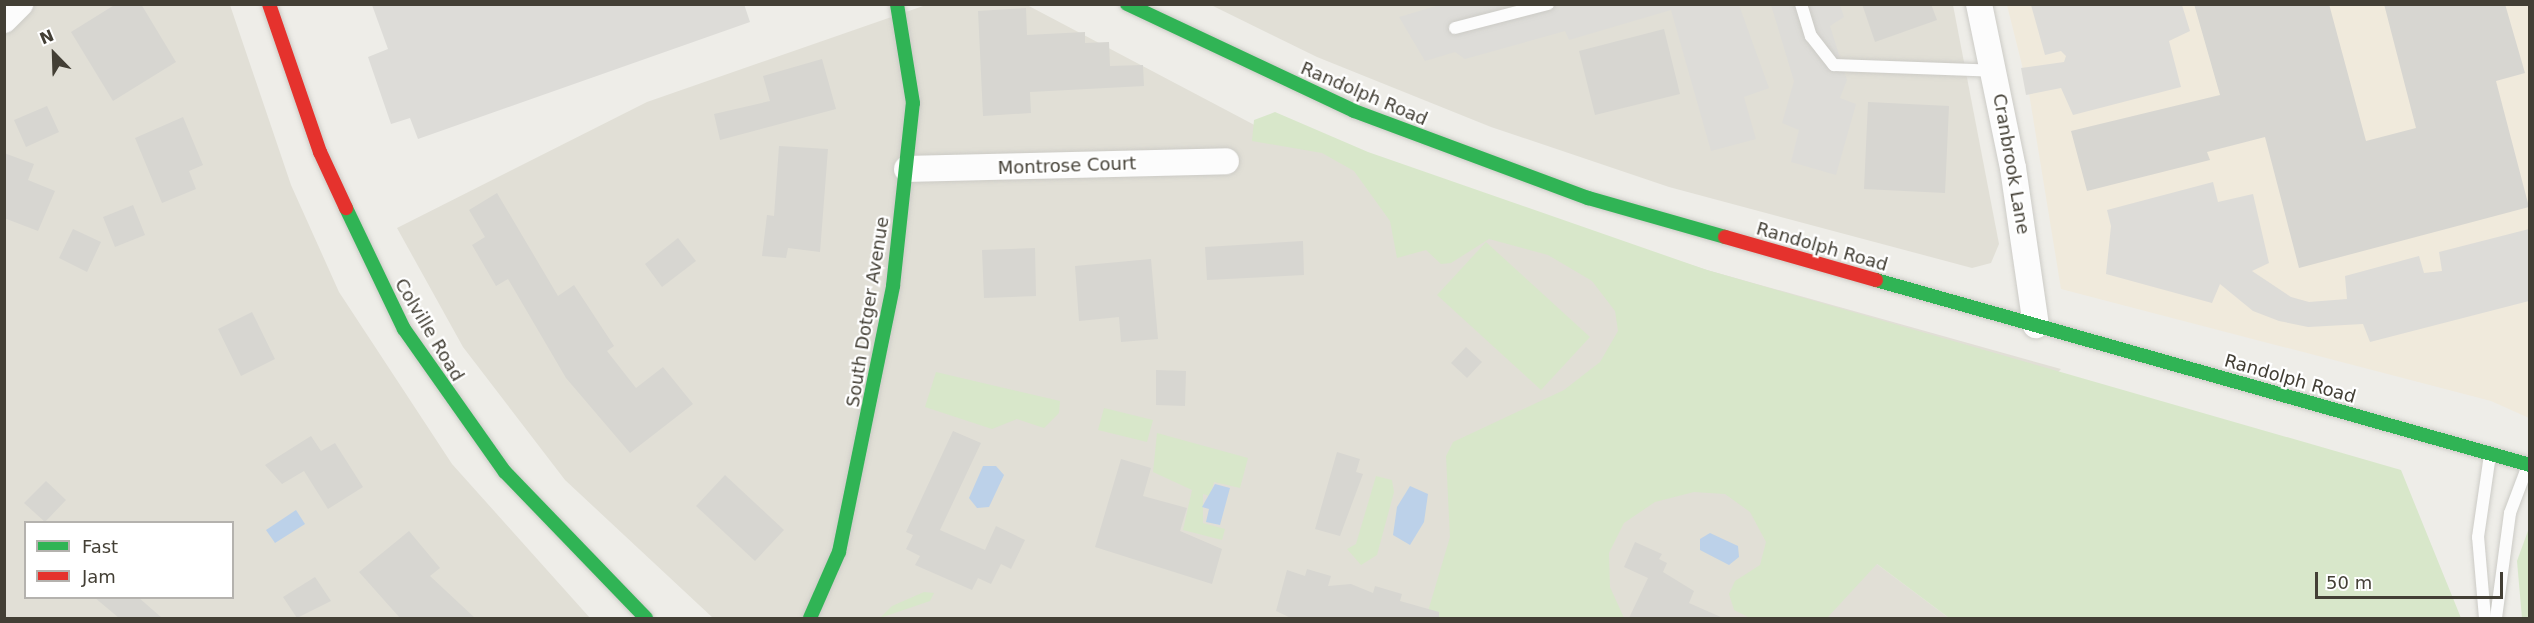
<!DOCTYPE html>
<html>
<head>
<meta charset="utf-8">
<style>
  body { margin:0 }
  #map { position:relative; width:2534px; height:623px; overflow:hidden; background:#eeede8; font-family:"DejaVu Sans",sans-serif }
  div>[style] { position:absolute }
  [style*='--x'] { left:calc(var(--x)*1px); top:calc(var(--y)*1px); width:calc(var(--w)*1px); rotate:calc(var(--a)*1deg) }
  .residential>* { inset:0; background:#e1dfd6 }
  .commercial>* { inset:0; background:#f0eadc }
  .green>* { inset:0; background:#d8e7ca }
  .parking>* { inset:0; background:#dddcd8 }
  .water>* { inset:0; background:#bcd1e9 }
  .building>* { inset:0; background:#d7d6d1 }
  .roads { filter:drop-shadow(0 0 2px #cccbc6) drop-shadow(0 0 2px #cccbc6) }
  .lane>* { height:12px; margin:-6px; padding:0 6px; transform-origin:6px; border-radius:6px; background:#fcfcfc }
  .street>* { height:26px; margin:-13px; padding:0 13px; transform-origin:13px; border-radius:13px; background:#fcfcfc }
  .fast>* { height:14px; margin:-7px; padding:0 7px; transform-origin:7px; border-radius:7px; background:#30b455 }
  .jam>* { height:14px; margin:-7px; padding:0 7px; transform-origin:7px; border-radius:7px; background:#e5322d }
  span { translate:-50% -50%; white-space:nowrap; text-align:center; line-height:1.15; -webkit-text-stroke:4.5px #fff; paint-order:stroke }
  .street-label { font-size:18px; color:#433f35 }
  .frame { position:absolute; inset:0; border:6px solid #433f35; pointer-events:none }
  .legend { position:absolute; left:24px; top:521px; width:210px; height:78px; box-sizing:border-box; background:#fff; border:2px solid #b4b2ae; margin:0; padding:8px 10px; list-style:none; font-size:18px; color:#433f35 }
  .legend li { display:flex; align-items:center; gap:12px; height:30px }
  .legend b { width:30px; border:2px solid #b4b2ae }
  .north { position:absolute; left:24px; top:24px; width:60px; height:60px; -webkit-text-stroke:4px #fff; paint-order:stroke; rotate:337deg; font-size:16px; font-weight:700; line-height:24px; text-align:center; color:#433f35 }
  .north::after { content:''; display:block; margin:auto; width:21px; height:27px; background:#433f35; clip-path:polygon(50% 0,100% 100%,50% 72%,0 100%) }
  .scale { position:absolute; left:2315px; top:572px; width:188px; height:27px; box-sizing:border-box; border:3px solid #433f35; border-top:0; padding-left:8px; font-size:18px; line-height:21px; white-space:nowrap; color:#433f35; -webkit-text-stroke:4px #fff; paint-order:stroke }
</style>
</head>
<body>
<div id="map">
  <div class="residential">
    <i style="clip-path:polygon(evenodd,4px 5px,230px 5px,291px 185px,339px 292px,452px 464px,590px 618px,5px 618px,4px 5px,26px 522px,232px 522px,232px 598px,26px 598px,26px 522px)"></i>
    <i style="clip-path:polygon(926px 5px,1027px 5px,1281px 139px,1422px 177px,1707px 270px,2061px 369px,1877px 564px,1949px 618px,713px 618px,565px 480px,463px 347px,397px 228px,647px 102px)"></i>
    <i style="clip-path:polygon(1211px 5px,1953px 5px,1999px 244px,1991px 263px,1972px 268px,1669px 187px,1491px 127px,1317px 57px)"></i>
  </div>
  <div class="commercial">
    <i style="clip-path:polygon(2007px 5px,2529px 5px,2529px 418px,2491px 401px,2061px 289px,2029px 93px)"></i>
  </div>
  <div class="green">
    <i style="clip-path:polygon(1275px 112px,1368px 152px,1707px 270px,2401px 470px,2461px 618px,1949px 618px,1877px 564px,1827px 618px,1750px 618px,1734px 610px,1729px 594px,1735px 581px,1760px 565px,1766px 542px,1750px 512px,1725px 494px,1694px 492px,1655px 502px,1624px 523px,1609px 553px,1610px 587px,1624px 618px,1426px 618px,1450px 537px,1446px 456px,1453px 442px,1564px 390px,1600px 362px,1618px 331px,1615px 311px,1592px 281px,1548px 255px,1489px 239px,1451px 263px,1441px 264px,1426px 250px,1397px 258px,1390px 221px,1354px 171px,1322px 153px,1252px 141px,1254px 120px)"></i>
    <i style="clip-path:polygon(1486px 242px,1590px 337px,1541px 390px,1437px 295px)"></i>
    <i style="clip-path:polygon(936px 372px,1060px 401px,1059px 413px,1044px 428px,1017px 419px,992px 429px,925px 407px)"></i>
    <i style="clip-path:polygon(1104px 408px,1153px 420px,1147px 442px,1098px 430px)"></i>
    <i style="clip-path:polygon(1157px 433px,1248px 458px,1240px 488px,1214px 482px,1210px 496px,1203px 494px,1203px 523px,1225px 529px,1222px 540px,1183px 530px,1192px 490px,1153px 472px)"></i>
    <i style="clip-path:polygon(1376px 476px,1392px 480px,1394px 492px,1377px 555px,1361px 565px,1347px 549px,1356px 544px)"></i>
    <i style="clip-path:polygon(2529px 528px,2529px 618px,2522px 618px,2517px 561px)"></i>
    <i style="clip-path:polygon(924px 592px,934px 593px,930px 601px,880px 618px,892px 606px)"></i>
  </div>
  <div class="parking">
    <i style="clip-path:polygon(744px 4px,750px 22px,418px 139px,410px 118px,391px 124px,368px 57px,388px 49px,372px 5px)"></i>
    <i style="clip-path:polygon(1443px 4px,1739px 5px,1769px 88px,1744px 97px,1756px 139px,1711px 151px,1671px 10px,1569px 40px,1565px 31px,1465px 59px,1455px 52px,1425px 61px,1399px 17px)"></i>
    <i style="clip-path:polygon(1771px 5px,1840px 5px,1844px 17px,1830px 26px,1847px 80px,1840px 98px,1856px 104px,1836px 175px,1791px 162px,1799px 130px,1782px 123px,1794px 81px)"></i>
    <i style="clip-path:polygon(2031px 5px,2182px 5px,2190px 31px,2169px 41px,2181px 87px,2073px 115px,2061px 88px,2026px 95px,2021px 68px,2064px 62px,2066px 56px,2061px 51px,2045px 55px)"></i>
    <i style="clip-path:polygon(2213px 182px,2218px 202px,2253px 194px,2269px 263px,2252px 271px,2291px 297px,2309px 302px,2347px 299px,2345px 276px,2419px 256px,2424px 273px,2442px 271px,2439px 252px,2529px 229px,2529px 301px,2370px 342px,2363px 324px,2308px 327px,2279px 321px,2253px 311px,2220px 284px,2212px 303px,2106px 274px,2111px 226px,2107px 210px)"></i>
  </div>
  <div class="water">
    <i style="clip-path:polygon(983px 466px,996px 466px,1004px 475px,989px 507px,977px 508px,969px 498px)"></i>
    <i style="clip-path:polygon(1215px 484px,1230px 488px,1220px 525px,1206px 522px,1209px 509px,1202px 507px)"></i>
    <i style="clip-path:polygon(1410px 486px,1428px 494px,1424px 522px,1410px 545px,1393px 535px,1397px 507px)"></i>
    <i style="clip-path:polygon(296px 510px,305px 524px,275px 543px,266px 530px)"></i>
    <i style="clip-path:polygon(1710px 533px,1738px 546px,1739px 557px,1729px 565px,1700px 550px,1700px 539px)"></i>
  </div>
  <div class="building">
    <i style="clip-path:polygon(116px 4px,141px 4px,176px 62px,113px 101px,71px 32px)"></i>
    <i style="clip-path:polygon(1862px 4px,1931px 4px,1937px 20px,1875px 42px)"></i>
    <i style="clip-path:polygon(2194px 4px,2329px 4px,2366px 141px,2416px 128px,2384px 4px,2505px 4px,2525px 73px,2496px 81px,2529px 207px,2299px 268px,2265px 137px,2207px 152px,2210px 160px,2087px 191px,2071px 131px,2220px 95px)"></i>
    <i style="clip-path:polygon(1026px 8px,1027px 35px,1085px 32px,1085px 43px,1109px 42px,1110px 66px,1143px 65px,1144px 86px,1030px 92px,1031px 113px,983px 116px,978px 11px)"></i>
    <i style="clip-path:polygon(1664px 29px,1680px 94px,1595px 115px,1579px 51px)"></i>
    <i style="clip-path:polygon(822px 59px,836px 109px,720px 140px,714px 114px,770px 101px,763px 76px)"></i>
    <i style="clip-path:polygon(1868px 102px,1949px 106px,1945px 193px,1864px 189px)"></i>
    <i style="clip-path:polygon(47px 106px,59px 132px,26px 147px,14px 120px)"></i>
    <i style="clip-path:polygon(183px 117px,203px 165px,189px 171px,196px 189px,162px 203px,135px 138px)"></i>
    <i style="clip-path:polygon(779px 146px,828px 149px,820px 252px,788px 248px,786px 258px,762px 256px,767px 215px,774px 216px)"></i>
    <i style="clip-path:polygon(4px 153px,34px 164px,28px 180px,55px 191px,38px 231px,4px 218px)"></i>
    <i style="clip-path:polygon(497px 193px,558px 296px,574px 285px,614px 346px,607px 351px,636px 388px,663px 367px,693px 404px,630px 453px,566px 378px,508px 279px,496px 286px,472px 245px,485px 237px,469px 210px)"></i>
    <i style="clip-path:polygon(133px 205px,145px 235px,115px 247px,103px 217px)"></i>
    <i style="clip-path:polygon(73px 229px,101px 242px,87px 272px,59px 258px)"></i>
    <i style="clip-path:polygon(678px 238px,696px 261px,662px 287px,645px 264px)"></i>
    <i style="clip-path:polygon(1303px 241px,1304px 275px,1207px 280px,1205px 247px)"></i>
    <i style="clip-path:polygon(1035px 248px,1036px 296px,984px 298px,982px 250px)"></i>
    <i style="clip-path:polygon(1151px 259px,1158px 339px,1121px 342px,1119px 317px,1079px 321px,1075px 266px)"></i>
    <i style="clip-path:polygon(252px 312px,275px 359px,241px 376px,218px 329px)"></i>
    <i style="clip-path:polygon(1466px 347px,1482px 362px,1467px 378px,1451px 363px)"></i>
    <i style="clip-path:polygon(1156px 370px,1186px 371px,1185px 406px,1156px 405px)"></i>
    <i style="clip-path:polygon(953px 431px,981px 443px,940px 530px,985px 550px,996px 526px,1025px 540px,1011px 569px,1001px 564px,991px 584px,978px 578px,972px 590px,915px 565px,920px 556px,906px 549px,913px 535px,906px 532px)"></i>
    <i style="clip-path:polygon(311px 436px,321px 451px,335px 443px,363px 487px,328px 509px,304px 471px,282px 484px,265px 465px)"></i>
    <i style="clip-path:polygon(1337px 452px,1360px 459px,1356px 472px,1363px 474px,1340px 536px,1315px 529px)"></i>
    <i style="clip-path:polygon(1121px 459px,1151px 468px,1143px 496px,1187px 508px,1180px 531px,1222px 549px,1212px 584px,1095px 547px)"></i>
    <i style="clip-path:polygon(725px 475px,784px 530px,755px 561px,696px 506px)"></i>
    <i style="clip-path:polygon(46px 481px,66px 500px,45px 522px,24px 503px)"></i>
    <i style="clip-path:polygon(409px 531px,440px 568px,430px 576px,475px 618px,400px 618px,359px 572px)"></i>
    <i style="clip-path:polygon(1635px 542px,1662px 554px,1659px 559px,1667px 563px,1663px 572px,1694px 591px,1689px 603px,1723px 618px,1629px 618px,1648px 578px,1624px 567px)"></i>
    <i style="clip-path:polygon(1307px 569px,1331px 576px,1328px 586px,1351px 584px,1373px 593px,1375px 586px,1402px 594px,1400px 601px,1439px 612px,1439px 618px,1291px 618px,1276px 611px,1287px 570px,1305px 576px)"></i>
    <i style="clip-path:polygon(315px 577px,331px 601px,297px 618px,283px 597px)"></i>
    <i style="clip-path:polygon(94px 597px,138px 597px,162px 618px,119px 618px)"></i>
  </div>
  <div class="roads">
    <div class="lane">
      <i style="--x:1801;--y:4;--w:34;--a:73"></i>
      <i style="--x:1811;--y:36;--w:37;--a:52"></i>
      <i style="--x:1834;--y:65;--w:160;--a:2.1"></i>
      <i style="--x:1455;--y:28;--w:96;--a:-14.5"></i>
      <i style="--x:2485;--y:618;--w:81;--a:-94.9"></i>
      <i style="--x:2478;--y:537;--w:83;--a:-81.7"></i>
      <i style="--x:2496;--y:618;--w:106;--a:-82.4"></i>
      <i style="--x:2510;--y:513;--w:51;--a:-69.4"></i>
    </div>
    <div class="street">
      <i style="--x:1979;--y:4;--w:167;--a:78.3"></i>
      <i style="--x:2013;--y:168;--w:159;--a:81.7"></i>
      <i style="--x:4;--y:20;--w:23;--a:-45"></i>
      <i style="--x:907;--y:169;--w:319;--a:-1.4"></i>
    </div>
    <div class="fast">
      <i style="--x:1127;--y:4;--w:251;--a:25.2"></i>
      <i style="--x:1354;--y:111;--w:250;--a:20.4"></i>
      <i style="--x:1588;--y:198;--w:142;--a:15.9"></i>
      <i style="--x:346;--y:208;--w:134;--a:64.4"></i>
      <i style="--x:404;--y:329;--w:175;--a:54.8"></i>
      <i style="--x:505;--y:472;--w:203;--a:46"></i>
      <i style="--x:1876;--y:280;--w:680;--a:15.79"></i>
      <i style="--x:810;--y:618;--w:72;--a:-66.3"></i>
      <i style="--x:839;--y:552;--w:271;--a:-78.5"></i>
      <i style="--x:893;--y:286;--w:184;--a:-83.8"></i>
      <i style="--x:913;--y:103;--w:100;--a:-99.2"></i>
    </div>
    <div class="jam">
      <i style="--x:269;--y:4;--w:157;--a:71"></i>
      <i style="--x:320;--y:152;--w:62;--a:65.1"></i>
      <i style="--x:1725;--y:237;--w:157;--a:15.9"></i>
    </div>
  </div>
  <div class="street-label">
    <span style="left:1364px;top:94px;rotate:23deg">Randolph Road</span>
    <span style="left:2011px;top:164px;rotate:80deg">Cranbrook Lane</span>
    <span style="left:1067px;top:166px;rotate:-2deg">Montrose Court</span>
    <span style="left:1822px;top:247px;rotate:16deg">Randolph Road</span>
    <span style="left:868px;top:312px;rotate:-81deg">South Dotger Avenue</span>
    <span style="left:429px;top:330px;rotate:59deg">Colville Road</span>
    <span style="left:2290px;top:379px;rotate:16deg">Randolph Road</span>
  </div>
  <div class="frame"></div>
  <ul class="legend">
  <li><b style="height:8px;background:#30b455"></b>Fast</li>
  <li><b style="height:8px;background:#e5322d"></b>Jam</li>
  </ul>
  <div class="north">N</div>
  <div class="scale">50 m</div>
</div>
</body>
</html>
